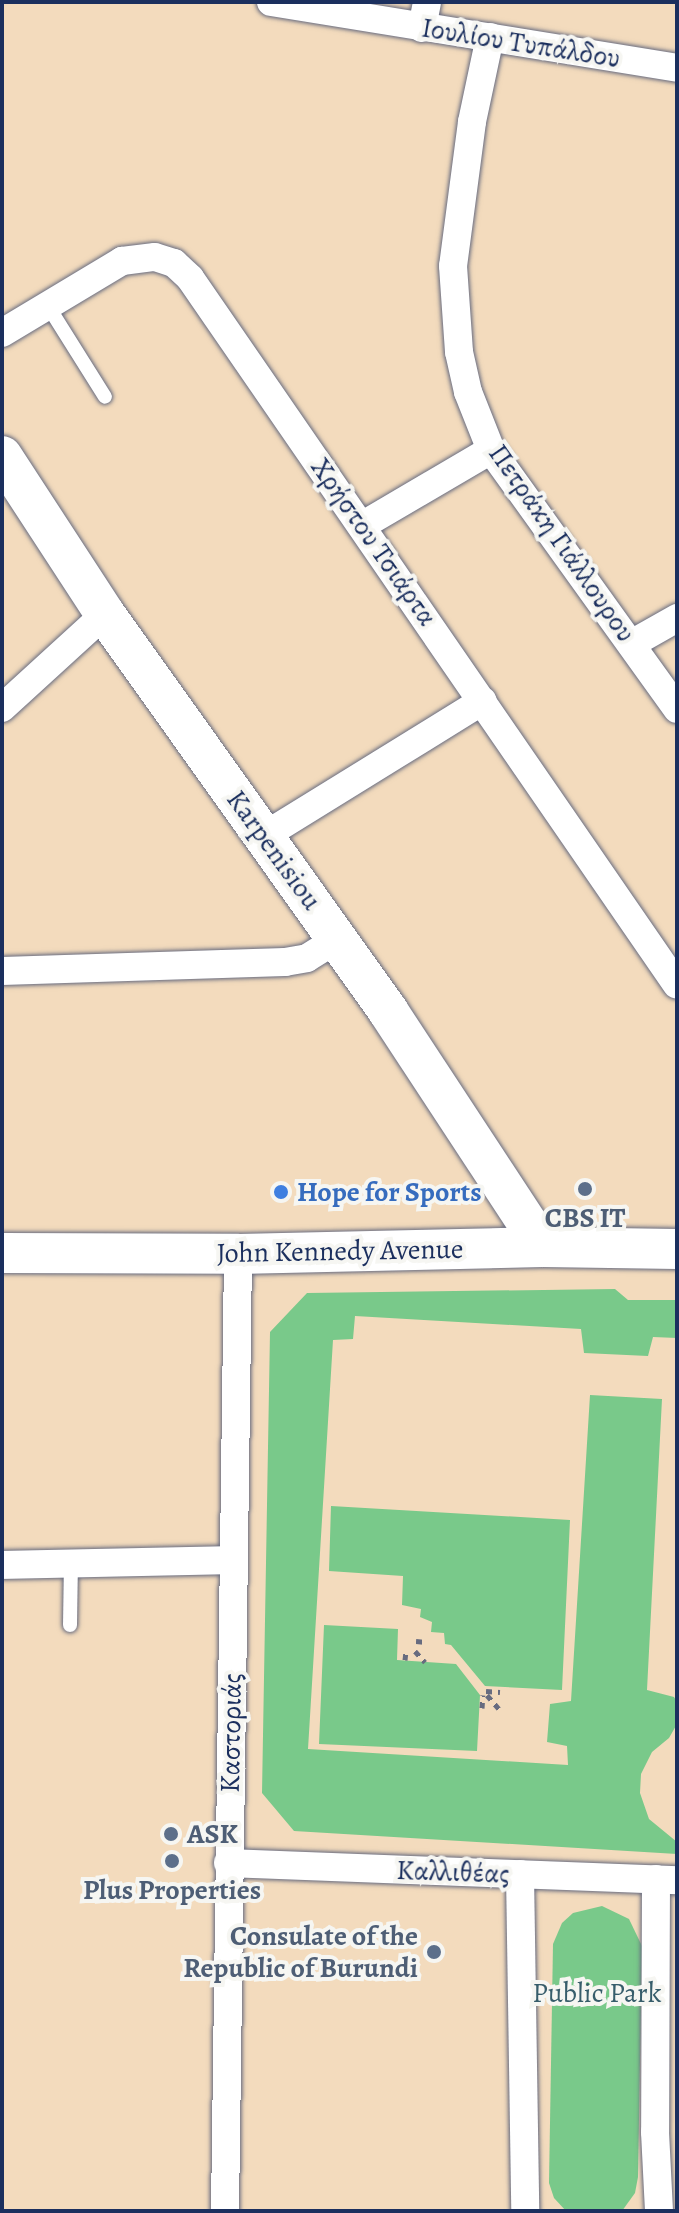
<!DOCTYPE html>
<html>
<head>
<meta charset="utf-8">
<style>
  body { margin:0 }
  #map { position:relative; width:679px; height:2213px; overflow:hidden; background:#f3dbbd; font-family:Alegreya,serif }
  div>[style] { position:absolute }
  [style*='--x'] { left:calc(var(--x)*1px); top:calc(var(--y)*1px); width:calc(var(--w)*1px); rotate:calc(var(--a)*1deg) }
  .green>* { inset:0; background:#79c98a }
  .path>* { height:5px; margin-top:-2.5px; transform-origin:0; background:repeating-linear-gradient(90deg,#676b7f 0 6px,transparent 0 12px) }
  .roads { filter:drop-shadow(0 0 2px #676b7f) drop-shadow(0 0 2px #676b7f) }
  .lane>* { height:14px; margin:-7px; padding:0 7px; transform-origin:7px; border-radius:7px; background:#fff }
  .street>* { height:28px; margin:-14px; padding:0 14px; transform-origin:14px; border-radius:14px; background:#fff }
  .secondary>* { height:40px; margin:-20px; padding:0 20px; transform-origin:20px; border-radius:20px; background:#fff }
  .dots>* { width:22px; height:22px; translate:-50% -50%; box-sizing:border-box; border:4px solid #f6f6f2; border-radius:50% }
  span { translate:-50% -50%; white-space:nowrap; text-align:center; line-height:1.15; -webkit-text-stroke:8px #f6f6f2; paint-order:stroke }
  .street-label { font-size:28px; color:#1b2f5e }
  .shop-label { font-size:28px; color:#366cbe; font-weight:700 }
  .left { translate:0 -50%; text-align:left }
  .service-label { font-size:28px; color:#4e5e75; font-weight:700 }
  .right { translate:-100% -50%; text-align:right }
  .park-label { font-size:28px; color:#375d6b }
  .frame { position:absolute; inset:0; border:4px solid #1b2f5e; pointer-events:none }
</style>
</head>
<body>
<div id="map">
  <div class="green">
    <i style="clip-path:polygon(615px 1289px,628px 1300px,677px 1300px,677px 1338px,653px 1337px,648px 1356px,584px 1353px,581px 1329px,355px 1316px,353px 1339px,333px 1340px,308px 1749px,568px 1765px,567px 1746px,547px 1742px,550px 1704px,571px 1701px,590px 1395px,662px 1399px,647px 1690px,674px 1697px,677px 1702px,677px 1724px,669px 1738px,652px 1752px,641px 1774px,640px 1793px,649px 1819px,677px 1842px,677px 1854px,294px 1831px,262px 1793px,270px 1332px,307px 1293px)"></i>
    <i style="clip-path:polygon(331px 1506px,570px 1520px,562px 1690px,485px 1686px,451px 1645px,445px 1644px,444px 1633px,431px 1632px,432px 1622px,420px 1617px,421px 1609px,402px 1605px,403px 1576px,329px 1571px)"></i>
    <i style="clip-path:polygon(324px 1625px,398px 1629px,397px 1660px,456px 1664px,480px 1695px,477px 1751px,319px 1744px)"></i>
    <i style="clip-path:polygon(602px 1906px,629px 1919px,642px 1946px,638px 2177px,635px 2193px,622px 2211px,566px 2211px,554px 2198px,549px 2183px,553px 1944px,562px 1923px,573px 1913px)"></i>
  </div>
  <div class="path">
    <i style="--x:416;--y:1641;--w:10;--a:6"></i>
    <i style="--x:415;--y:1651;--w:15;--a:48"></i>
    <i style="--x:405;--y:1660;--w:10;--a:-84"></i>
    <i style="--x:486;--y:1691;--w:14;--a:4"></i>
    <i style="--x:487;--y:1695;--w:18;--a:49"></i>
    <i style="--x:482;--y:1708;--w:13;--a:-86"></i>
  </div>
  <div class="roads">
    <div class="lane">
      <i style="--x:48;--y:306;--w:107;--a:57.9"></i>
      <i style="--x:70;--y:1625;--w:61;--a:-89.1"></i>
    </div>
    <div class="street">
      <i style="--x:271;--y:2;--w:411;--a:9.2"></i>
      <i style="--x:422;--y:28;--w:26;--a:-79"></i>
      <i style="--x:490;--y:37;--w:87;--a:102"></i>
      <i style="--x:472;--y:122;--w:145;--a:97.5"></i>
      <i style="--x:453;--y:266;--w:86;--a:86"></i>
      <i style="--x:459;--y:352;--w:41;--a:77.3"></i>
      <i style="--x:468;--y:392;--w:62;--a:68.4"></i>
      <i style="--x:491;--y:450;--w:319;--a:54.3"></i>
      <i style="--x:2;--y:333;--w:140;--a:-31"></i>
      <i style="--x:122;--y:261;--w:33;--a:-7"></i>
      <i style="--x:155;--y:257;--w:20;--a:18"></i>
      <i style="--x:174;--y:263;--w:22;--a:43"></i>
      <i style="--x:190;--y:278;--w:858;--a:55.44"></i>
      <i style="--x:363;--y:525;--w:148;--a:-30.4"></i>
      <i style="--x:633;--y:643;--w:51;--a:-29.6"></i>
      <i style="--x:2;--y:708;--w:139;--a:-42.4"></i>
      <i style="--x:264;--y:836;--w:257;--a:-31.7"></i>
      <i style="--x:2;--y:971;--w:283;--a:-1.8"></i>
      <i style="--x:285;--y:962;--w:22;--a:-10"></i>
      <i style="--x:307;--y:958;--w:36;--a:-32"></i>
      <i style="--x:2;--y:1565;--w:232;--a:-1.2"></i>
      <i style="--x:228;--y:1863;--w:449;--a:2.2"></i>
      <i style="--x:520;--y:1874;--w:337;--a:89.1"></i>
      <i style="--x:656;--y:1879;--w:253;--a:90.2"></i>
      <i style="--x:655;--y:2132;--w:79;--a:87.1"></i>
      <i style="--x:225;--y:2211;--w:957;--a:-89.22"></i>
    </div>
    <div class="secondary">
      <i style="--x:2;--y:456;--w:189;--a:56.9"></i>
      <i style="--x:105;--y:614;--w:488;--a:54.5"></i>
      <i style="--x:388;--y:1011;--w:282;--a:56.7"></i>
      <i style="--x:2;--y:1253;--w:236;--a:0.2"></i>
      <i style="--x:238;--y:1254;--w:305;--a:-1.3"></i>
      <i style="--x:543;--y:1247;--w:134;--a:0.9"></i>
    </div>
  </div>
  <div class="dots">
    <i style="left:585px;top:1189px;background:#5c6f8a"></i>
    <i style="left:281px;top:1192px;background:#3f7fe0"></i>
    <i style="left:171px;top:1834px;background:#5c6f8a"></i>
    <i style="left:172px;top:1861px;background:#5c6f8a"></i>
    <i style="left:434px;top:1952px;background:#5c6f8a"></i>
  </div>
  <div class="street-label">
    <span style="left:521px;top:43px;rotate:9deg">Ιουλίου Τυπάλδου</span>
    <span style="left:374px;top:542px;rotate:55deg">Χρήστου Τσιάρτα</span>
    <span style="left:562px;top:543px;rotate:55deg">Πετράκη Γιάλλουρου</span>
    <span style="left:274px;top:850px;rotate:54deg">Karpenisiou</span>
    <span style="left:340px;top:1251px;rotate:-1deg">John Kennedy Avenue</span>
    <span style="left:231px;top:1733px;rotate:-89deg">Καστοριάς</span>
    <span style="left:453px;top:1872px;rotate:2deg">Καλλιθέας</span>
  </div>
  <div class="shop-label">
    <span class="left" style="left:297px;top:1192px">Hope for Sports</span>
  </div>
  <div class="service-label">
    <span style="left:585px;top:1218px">CBS IT</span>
    <span class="left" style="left:187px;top:1834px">ASK</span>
    <span style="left:172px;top:1890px">Plus Properties</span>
    <span class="right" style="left:418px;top:1952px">Consulate of the<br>Republic of Burundi</span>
  </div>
  <div class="park-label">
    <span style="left:597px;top:1993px">Public Park</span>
  </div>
  <div class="frame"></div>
</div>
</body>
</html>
